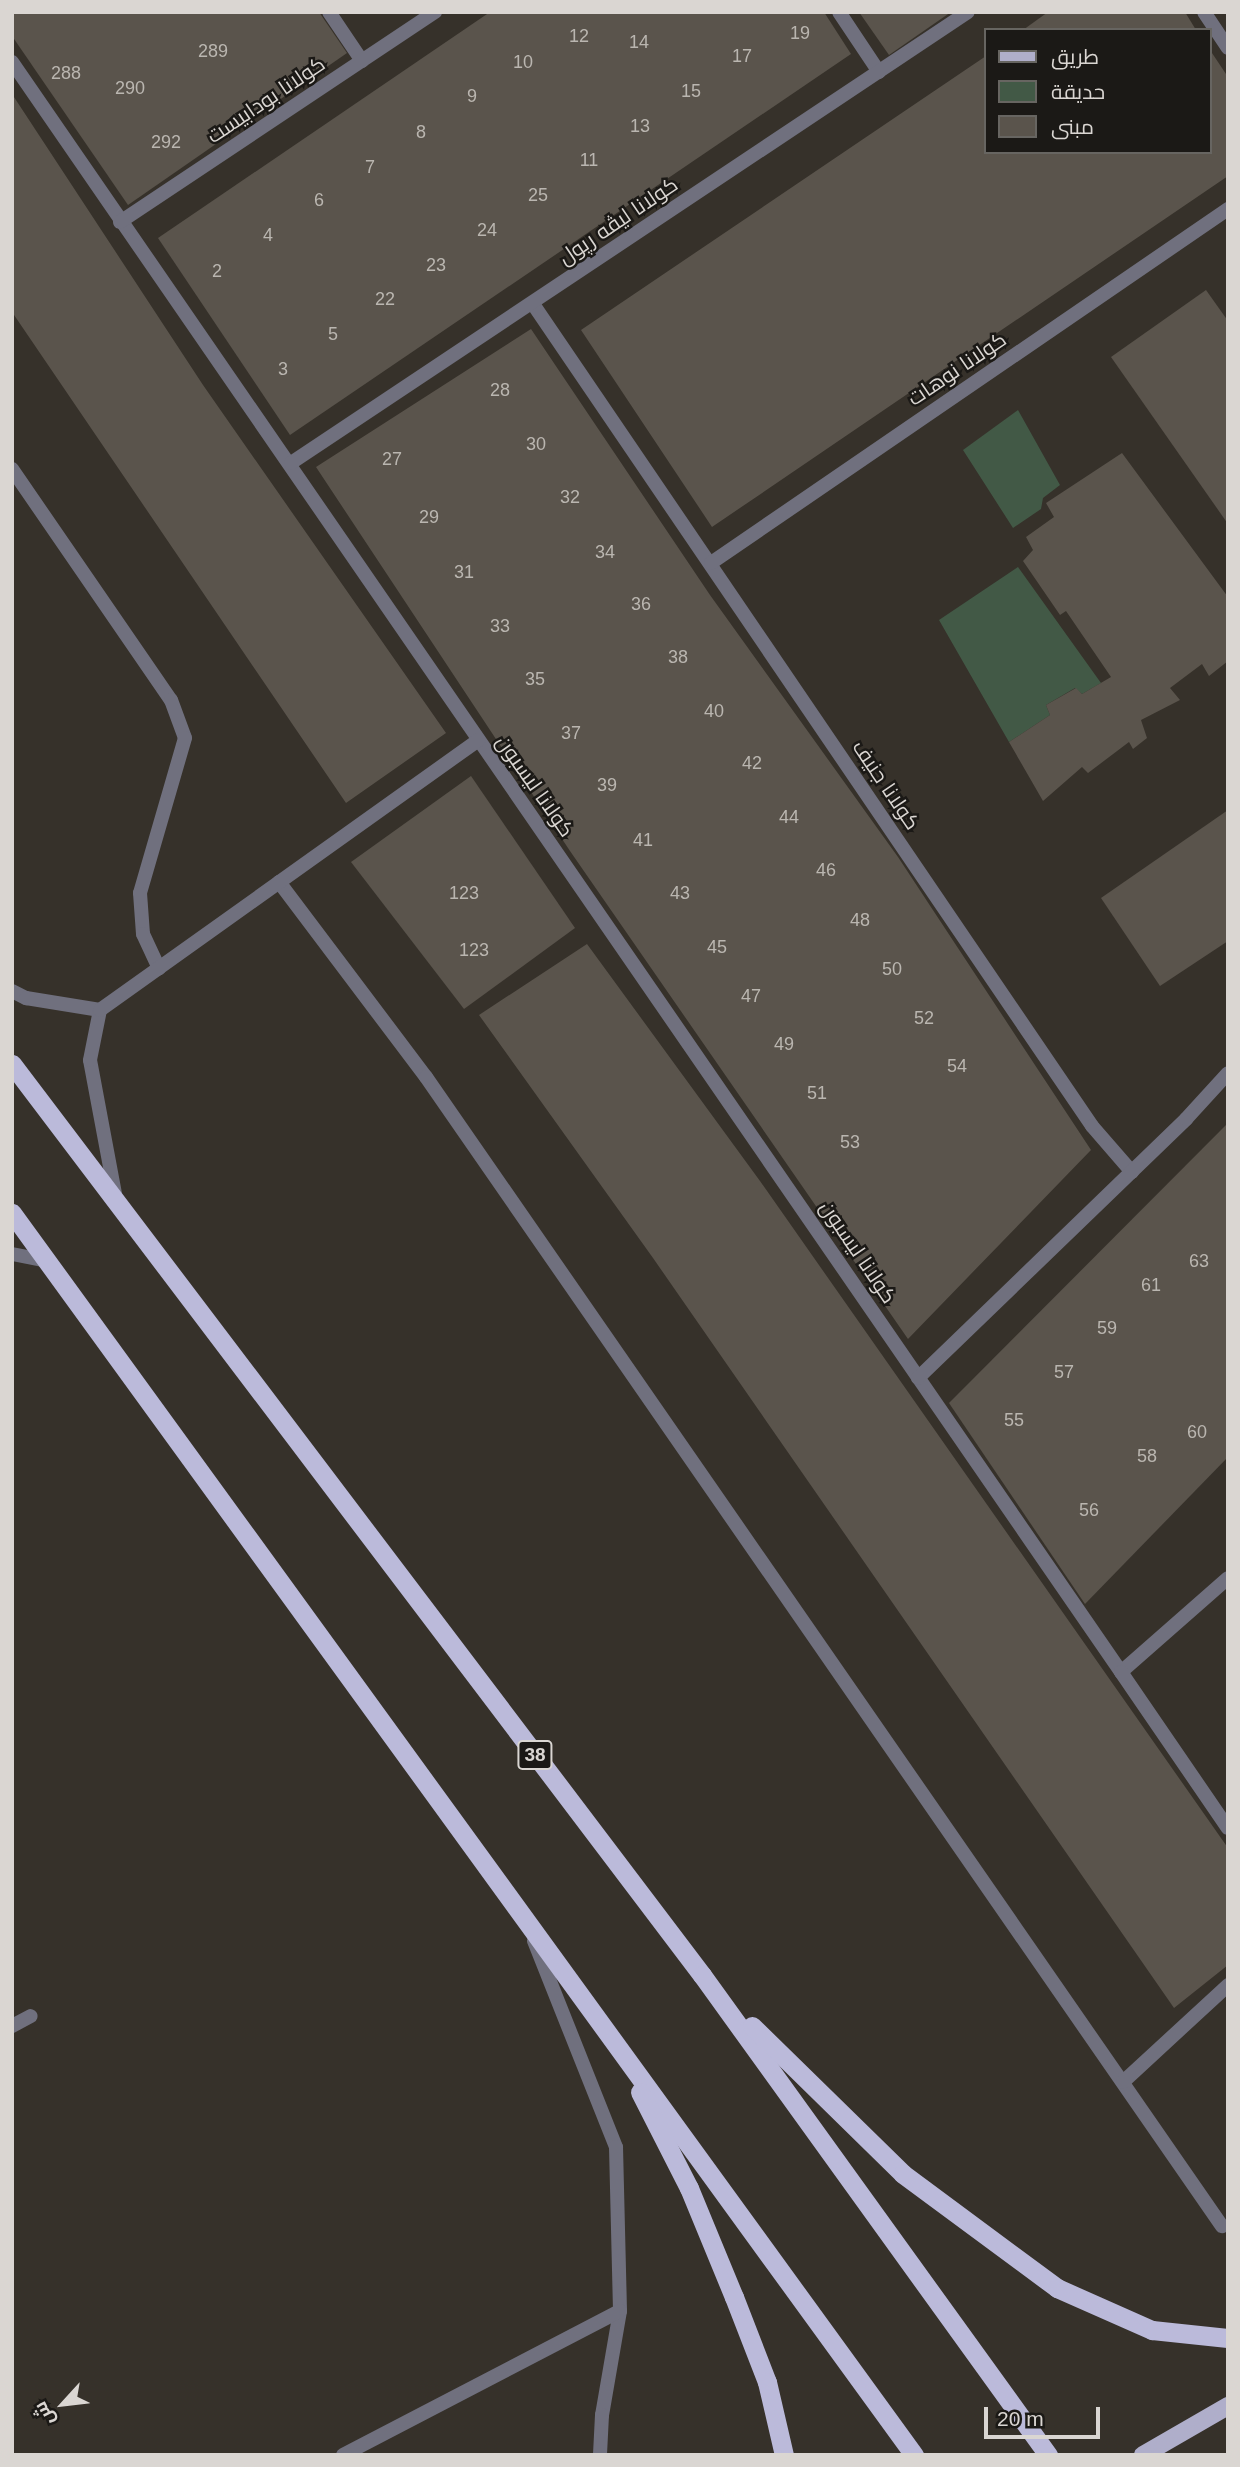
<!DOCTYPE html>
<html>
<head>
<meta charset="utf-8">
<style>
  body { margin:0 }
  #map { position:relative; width:1240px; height:2467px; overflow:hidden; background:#36312a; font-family:Helvetica,Cairo,sans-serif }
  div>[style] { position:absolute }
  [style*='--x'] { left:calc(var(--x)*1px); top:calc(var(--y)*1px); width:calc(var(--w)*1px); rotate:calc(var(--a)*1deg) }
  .green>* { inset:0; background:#425946 }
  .building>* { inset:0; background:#5a544c }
  .service>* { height:14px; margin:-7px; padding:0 7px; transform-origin:7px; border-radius:7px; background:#70707e }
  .minor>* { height:14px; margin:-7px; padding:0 7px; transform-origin:7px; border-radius:7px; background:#70707e }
  .primary>* { height:18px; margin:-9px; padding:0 9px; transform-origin:9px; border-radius:9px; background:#afaeca }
  .trunk>* { height:19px; margin:-9.5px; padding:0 9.5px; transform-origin:9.5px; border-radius:9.5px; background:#bbbada }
  span { translate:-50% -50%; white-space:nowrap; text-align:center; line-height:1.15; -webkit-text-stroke:5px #1b1916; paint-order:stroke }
  .number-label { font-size:18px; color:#bab6b0 }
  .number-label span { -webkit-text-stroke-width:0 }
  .shield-label span { padding:2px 5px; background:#1b1916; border:2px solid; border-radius:5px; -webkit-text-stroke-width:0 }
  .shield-label { font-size:19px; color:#dad6d2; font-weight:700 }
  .street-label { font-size:21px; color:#dad6d2 }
  .frame { position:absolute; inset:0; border:14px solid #dad6d2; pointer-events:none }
  .legend { position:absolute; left:984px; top:28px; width:228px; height:126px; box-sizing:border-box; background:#1b1916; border:2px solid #676561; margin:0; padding:9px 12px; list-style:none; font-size:21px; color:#dad6d2 }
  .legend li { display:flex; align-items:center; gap:14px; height:35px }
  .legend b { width:35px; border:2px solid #676561 }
  .north { position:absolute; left:28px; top:2369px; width:70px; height:70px; -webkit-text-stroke:5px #1b1916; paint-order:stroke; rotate:243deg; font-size:19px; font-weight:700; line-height:28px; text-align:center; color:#dad6d2 }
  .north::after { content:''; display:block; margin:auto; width:24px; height:32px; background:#dad6d2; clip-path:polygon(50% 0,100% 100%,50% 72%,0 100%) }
  .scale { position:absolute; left:984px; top:2407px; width:116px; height:32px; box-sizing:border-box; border:4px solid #dad6d2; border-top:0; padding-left:9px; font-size:21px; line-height:24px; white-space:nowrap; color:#dad6d2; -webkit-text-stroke:5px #1b1916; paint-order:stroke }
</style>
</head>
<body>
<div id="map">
  <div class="green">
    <i style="clip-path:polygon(1018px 410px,1060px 485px,1043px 498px,1041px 509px,1013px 528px,963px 450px)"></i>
    <i style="clip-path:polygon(1018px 567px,1101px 683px,1082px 694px,1075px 688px,1046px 705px,1050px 715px,1009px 742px,939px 620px)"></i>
  </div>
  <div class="building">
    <i style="clip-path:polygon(12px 12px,319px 12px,347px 53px,128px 205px,12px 36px)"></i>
    <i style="clip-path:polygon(490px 12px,824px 12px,851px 54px,290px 435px,158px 238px)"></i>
    <i style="clip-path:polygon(859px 12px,951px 12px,889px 55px)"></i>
    <i style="clip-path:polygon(1048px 12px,1185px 12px,1196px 30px,1023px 30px)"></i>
    <i style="clip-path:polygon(1210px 50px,1228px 77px,1228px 176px,712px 527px,581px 330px,986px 56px,986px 152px,1210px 152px)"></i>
    <i style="clip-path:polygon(12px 94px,203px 385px,446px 733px,346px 803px,12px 312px)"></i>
    <i style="clip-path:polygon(1206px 290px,1228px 321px,1228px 524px,1111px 357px)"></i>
    <i style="clip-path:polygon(531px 329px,710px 595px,898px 857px,1091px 1150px,908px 1339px,570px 851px,316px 467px)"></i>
    <i style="clip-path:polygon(1122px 453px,1228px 597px,1228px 661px,1209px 676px,1202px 664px,1170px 688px,1180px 700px,1141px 720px,1147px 738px,1133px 749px,1129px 742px,1088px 773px,1082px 767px,1043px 801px,1009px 742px,1050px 715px,1046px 705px,1076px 688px,1082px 694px,1111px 677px,1066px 611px,1060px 615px,1023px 561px,1033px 550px,1026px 537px,1054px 517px,1046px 503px)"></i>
    <i style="clip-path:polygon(471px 776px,575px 928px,464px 1009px,351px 862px)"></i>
    <i style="clip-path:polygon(1228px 810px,1228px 941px,1160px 986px,1101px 898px)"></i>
    <i style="clip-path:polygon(587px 944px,760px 1181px,1228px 1848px,1228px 1965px,1174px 2008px,653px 1258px,479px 1015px)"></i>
    <i style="clip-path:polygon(1228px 1123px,1228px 1457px,1085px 1604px,949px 1403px)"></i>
  </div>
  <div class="service">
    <i style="--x:12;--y:1254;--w:36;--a:11"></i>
    <i style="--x:534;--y:1941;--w:222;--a:68.3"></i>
    <i style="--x:616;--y:2147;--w:164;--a:88.6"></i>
    <i style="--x:620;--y:2311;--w:106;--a:99.8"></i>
    <i style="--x:602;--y:2415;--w:40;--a:92.9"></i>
    <i style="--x:12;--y:2026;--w:21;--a:-28"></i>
    <i style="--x:343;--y:2455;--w:312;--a:-27.5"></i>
  </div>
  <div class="minor">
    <i style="--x:329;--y:12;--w:59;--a:56"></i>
    <i style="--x:839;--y:12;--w:72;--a:56.3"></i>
    <i style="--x:1204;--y:12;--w:43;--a:56.3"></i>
    <i style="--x:12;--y:62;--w:1955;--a:55.44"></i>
    <i style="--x:1121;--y:1672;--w:142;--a:-41.3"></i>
    <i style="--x:120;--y:222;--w:379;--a:-33.7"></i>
    <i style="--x:533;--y:304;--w:994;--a:55.78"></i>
    <i style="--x:1092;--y:1126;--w:61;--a:49"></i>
    <i style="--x:291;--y:463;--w:813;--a:-33.67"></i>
    <i style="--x:12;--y:469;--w:280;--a:55.5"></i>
    <i style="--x:171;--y:700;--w:40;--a:69.8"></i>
    <i style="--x:185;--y:738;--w:161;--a:106.2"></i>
    <i style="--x:140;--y:893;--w:41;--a:85.8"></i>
    <i style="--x:143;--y:934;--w:38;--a:65"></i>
    <i style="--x:711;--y:563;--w:627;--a:-34.4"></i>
    <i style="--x:279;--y:882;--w:244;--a:53"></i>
    <i style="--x:426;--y:1077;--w:1398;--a:55.29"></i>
    <i style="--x:12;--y:991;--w:16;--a:27"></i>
    <i style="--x:26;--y:998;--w:75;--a:9.2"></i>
    <i style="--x:116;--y:1199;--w:141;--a:-100.6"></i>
    <i style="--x:90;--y:1060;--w:51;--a:-78.7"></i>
    <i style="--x:100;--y:1010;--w:465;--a:-35.5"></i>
    <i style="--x:918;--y:1378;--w:373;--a:-44"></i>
    <i style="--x:1186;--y:1119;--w:62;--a:-47.6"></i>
    <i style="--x:1121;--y:1672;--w:189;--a:55.6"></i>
    <i style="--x:1123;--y:2082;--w:143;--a:-42.7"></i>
  </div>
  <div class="primary">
    <i style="--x:1143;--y:2455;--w:98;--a:-30"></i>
  </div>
  <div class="trunk">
    <i style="--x:12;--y:1064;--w:1143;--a:52.86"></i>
    <i style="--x:702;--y:1975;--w:592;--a:54.21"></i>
    <i style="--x:12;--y:1213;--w:1535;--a:54.01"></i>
    <i style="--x:752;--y:2026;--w:211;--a:44.4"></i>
    <i style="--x:903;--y:2174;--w:192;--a:36.5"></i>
    <i style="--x:1057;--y:2288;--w:104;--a:23.9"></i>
    <i style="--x:1152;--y:2330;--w:76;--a:6"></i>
    <i style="--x:640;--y:2092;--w:108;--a:63"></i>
    <i style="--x:689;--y:2188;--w:118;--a:67.6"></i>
    <i style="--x:734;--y:2297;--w:91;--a:68.8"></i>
    <i style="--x:767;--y:2382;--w:75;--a:76.9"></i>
  </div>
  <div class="number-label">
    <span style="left:800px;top:33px">19</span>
    <span style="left:579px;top:36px">12</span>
    <span style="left:639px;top:42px">14</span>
    <span style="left:213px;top:51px">289</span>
    <span style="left:742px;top:56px">17</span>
    <span style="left:523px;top:62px">10</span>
    <span style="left:66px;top:73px">288</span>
    <span style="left:130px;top:88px">290</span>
    <span style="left:691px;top:91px">15</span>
    <span style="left:472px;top:96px">9</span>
    <span style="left:640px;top:126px">13</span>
    <span style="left:421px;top:132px">8</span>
    <span style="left:166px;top:142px">292</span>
    <span style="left:589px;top:160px">11</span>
    <span style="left:370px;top:167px">7</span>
    <span style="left:538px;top:195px">25</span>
    <span style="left:319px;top:200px">6</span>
    <span style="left:487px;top:230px">24</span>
    <span style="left:268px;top:235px">4</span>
    <span style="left:436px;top:265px">23</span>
    <span style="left:217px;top:271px">2</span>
    <span style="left:385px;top:299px">22</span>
    <span style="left:333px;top:334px">5</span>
    <span style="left:283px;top:369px">3</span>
    <span style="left:500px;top:390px">28</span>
    <span style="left:536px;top:444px">30</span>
    <span style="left:392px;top:459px">27</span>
    <span style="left:570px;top:497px">32</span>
    <span style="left:429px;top:517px">29</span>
    <span style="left:605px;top:552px">34</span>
    <span style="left:464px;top:572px">31</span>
    <span style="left:641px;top:604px">36</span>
    <span style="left:500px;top:626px">33</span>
    <span style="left:678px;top:657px">38</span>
    <span style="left:535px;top:679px">35</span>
    <span style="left:714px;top:711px">40</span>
    <span style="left:571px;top:733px">37</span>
    <span style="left:752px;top:763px">42</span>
    <span style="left:607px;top:785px">39</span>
    <span style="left:789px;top:817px">44</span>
    <span style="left:643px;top:840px">41</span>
    <span style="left:826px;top:870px">46</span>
    <span style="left:464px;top:893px">123</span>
    <span style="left:680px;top:893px">43</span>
    <span style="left:860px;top:920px">48</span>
    <span style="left:717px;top:947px">45</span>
    <span style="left:474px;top:950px">123</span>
    <span style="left:892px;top:969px">50</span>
    <span style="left:751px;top:996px">47</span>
    <span style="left:924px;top:1018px">52</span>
    <span style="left:784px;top:1044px">49</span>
    <span style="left:957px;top:1066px">54</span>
    <span style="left:817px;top:1093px">51</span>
    <span style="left:850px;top:1142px">53</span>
    <span style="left:1199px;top:1261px">63</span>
    <span style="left:1151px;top:1285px">61</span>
    <span style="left:1107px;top:1328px">59</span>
    <span style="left:1064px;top:1372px">57</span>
    <span style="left:1014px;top:1420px">55</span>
    <span style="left:1197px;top:1432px">60</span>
    <span style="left:1147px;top:1456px">58</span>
    <span style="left:1089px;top:1510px">56</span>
  </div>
  <div class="shield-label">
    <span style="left:535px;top:1755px">38</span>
  </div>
  <div class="street-label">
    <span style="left:266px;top:100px;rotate:-34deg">كولانا بودابيست</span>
    <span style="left:618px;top:221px;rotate:-34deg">كولانا ليڤه رپول</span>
    <span style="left:957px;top:369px;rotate:-34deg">كولانا نوهات</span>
    <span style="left:886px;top:785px;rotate:56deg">كولانا جنيف</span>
    <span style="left:535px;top:786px;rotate:55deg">كولانا ليسبون</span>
    <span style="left:858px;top:1252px;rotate:56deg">كولانا ليسبون</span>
  </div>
  <div class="frame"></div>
  <ul class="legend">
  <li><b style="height:9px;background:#afaeca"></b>طريق</li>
  <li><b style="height:19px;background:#425946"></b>حديقة</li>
  <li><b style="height:19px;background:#5a544c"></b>مبنى</li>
  </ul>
  <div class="north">ش</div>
  <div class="scale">20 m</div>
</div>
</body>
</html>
